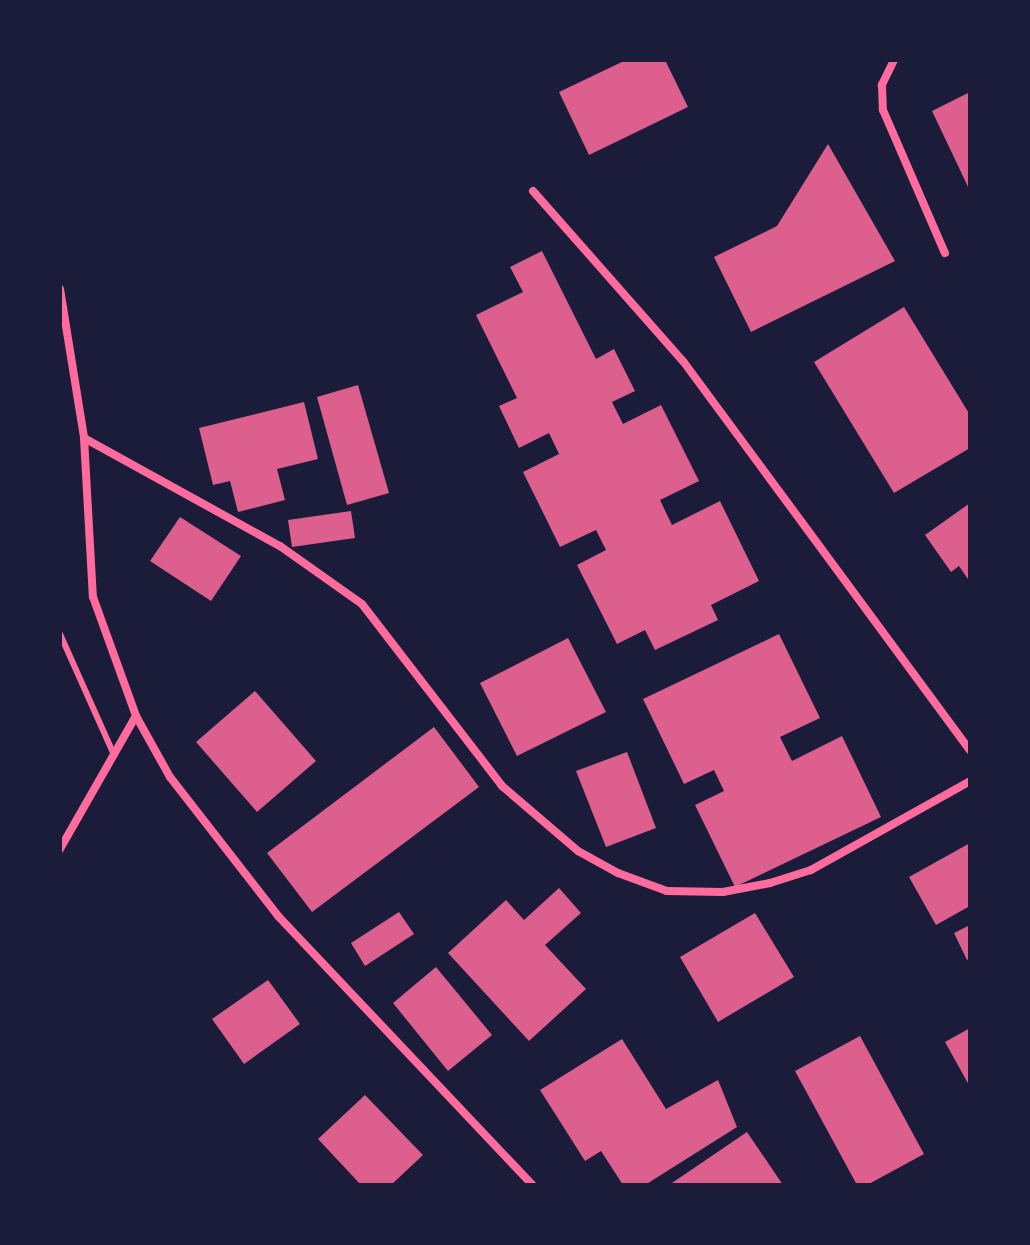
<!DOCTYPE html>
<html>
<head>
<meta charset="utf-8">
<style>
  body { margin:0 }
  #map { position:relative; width:1030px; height:1245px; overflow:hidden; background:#1b1b3a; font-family:Arial,sans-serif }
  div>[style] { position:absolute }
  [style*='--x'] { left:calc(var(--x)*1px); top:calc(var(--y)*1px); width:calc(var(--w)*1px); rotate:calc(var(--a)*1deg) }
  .building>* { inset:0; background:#dd5f8e }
  .service>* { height:6px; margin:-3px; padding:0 3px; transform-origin:3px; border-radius:3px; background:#ff6b9d }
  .minor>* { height:8px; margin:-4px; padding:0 4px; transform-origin:4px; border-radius:4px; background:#ff6b9d }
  span { translate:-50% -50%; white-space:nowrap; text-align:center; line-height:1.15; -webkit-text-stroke:7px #1b1b3a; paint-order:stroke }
  .frame { position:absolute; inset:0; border:62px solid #1b1b3a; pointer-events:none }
</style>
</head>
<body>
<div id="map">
  <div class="building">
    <i style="clip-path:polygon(626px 60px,665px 60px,688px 107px,589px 155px,559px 92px)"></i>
    <i style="clip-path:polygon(970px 92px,970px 191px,932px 111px)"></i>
    <i style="clip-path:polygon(828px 144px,895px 261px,751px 332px,714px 257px,777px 226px)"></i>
    <i style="clip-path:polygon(542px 251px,596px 359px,614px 349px,635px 391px,612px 402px,623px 424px,661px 405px,699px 481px,660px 500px,672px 525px,720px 501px,759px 581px,711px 605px,718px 620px,655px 650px,645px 630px,617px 644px,577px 565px,606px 550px,596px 530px,560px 547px,523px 472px,559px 454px,549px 433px,519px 448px,499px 406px,517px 398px,476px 315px,523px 292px,510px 267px)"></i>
    <i style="clip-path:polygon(904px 307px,970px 415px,970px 448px,894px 493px,814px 362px)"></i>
    <i style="clip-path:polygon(358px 385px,389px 493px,347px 505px,317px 397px)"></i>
    <i style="clip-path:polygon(304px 402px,318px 459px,277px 469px,285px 500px,238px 512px,230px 481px,213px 485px,199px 428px)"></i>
    <i style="clip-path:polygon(970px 503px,970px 582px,959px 566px,951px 572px,925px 535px)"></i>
    <i style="clip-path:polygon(351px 511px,355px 538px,292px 547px,288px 520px)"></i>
    <i style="clip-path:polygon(180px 517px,241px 556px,211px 601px,150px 561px)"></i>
    <i style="clip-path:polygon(779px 634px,820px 718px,780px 737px,792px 761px,842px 736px,881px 817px,735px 887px,695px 805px,724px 791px,714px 770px,684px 784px,643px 699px)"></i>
    <i style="clip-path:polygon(568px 638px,606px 712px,517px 756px,480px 683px)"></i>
    <i style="clip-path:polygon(255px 691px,316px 761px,257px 812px,196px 742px)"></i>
    <i style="clip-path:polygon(434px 727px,479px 787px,312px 912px,267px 853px)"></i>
    <i style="clip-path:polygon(627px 752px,656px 828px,606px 847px,576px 771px)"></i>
    <i style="clip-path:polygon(970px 843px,970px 906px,936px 925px,909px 877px)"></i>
    <i style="clip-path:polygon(559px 888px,581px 913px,545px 945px,586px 989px,529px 1041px,448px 953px,506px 900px,524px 920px)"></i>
    <i style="clip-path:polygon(399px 912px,414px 934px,365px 966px,351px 943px)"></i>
    <i style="clip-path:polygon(755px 913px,794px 977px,718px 1022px,680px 957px)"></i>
    <i style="clip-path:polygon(970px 925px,970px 958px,967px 960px,954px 933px)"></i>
    <i style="clip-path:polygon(436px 967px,492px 1035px,448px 1071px,393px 1003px)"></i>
    <i style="clip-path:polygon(268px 980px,300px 1024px,244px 1064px,212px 1019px)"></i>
    <i style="clip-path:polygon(970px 1028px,970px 1087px,945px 1042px)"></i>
    <i style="clip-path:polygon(860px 1036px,924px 1154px,867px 1185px,857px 1185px,795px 1071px)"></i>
    <i style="clip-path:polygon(622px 1039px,666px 1109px,718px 1080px,737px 1127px,645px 1185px,623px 1185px,601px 1151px,585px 1161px,540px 1090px)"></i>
    <i style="clip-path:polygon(365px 1095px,423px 1155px,391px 1185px,361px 1185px,318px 1139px)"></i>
    <i style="clip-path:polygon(747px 1132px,783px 1185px,669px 1185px)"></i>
  </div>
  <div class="service">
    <i style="--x:60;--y:634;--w:133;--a:65.9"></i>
  </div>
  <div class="minor">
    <i style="--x:894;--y:60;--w:28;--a:116"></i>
    <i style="--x:882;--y:85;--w:25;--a:88"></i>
    <i style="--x:883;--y:110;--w:156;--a:66.6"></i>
    <i style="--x:533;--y:191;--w:227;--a:48.6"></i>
    <i style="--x:683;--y:361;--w:483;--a:53.6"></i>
    <i style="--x:60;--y:289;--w:151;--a:80.8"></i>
    <i style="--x:84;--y:438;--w:159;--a:86.8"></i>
    <i style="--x:93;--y:597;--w:127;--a:70.1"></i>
    <i style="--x:136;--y:716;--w:70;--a:60.9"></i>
    <i style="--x:170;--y:777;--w:177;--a:52.1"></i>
    <i style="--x:279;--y:917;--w:369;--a:46.6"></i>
    <i style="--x:84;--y:438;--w:224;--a:28.9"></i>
    <i style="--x:280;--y:546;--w:100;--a:35.3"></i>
    <i style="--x:362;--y:604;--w:230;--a:52.4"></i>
    <i style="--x:502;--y:786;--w:100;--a:40.5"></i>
    <i style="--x:578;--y:851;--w:46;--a:28.8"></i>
    <i style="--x:618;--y:873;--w:52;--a:20.2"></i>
    <i style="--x:667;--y:891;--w:56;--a:1"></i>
    <i style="--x:723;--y:892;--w:48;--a:-10.8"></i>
    <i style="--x:770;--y:883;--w:43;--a:-17.6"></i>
    <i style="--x:811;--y:870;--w:182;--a:-29.2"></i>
    <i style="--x:60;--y:849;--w:153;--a:-60.3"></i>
  </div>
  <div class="frame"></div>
</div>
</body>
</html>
